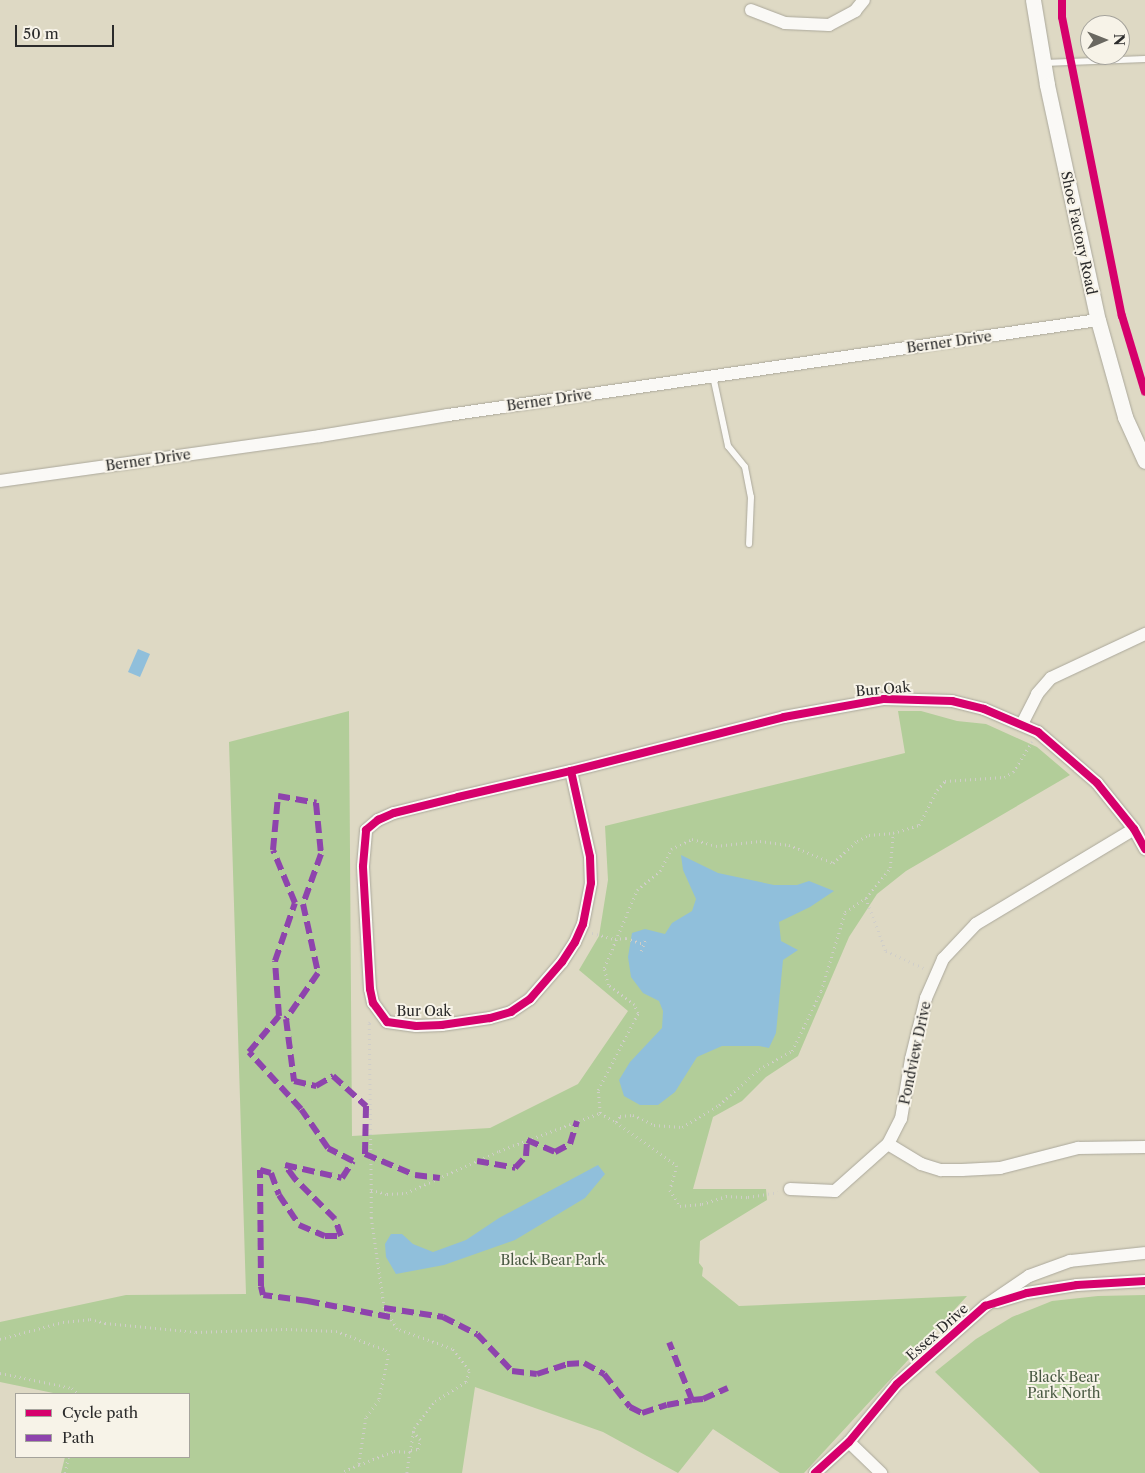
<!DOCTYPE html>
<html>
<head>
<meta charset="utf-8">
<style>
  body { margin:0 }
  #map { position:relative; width:1145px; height:1473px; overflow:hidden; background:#ded9c4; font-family:"Libre Caslon Text",serif }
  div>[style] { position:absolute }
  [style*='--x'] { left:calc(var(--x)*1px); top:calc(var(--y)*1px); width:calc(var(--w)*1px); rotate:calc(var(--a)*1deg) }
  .green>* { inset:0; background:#b2cd99 }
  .water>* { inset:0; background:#90bfdb }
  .path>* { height:2.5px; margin-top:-1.25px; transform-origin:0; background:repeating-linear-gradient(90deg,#d0cec9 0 1px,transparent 0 5px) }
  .roads { filter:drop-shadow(0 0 1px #aba89b) drop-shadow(0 0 1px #aba89b) }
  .service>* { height:6px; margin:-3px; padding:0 3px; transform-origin:3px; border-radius:3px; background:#faf9f6 }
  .minor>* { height:12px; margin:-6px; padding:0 6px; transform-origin:6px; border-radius:6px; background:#faf9f6 }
  .tertiary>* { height:15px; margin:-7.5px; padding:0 7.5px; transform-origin:7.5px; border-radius:7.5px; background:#faf9f6 }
  .quiet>* { height:6px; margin-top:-3px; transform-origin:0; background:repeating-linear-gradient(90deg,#8e44ad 0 12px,transparent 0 18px) }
  .cycleway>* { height:8px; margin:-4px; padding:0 4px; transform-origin:4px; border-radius:4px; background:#d6006c }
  span { translate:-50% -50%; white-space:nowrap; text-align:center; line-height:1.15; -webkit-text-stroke:4px #f7f3e8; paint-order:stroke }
  .street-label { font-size:14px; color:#2b2b2b }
  .park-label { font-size:14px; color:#495942 }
  .legend { position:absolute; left:15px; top:1393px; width:175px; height:65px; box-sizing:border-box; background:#f7f3e8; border:1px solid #a5a39c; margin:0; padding:6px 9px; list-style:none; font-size:15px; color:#2b2b2b }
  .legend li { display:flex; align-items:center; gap:10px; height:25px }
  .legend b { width:25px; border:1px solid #a5a39c }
  .north { position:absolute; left:1080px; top:15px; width:50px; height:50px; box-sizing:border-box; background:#f7f3e8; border:1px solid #a5a39c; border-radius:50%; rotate:89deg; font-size:14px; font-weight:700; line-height:20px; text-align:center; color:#2b2b2b }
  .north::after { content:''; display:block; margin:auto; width:18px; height:22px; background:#6a6861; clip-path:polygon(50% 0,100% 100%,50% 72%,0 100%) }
  .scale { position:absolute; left:15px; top:25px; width:99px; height:22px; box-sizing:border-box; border:2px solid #2b2b2b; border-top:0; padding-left:6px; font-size:15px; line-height:18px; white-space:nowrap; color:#2b2b2b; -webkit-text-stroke:4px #f7f3e8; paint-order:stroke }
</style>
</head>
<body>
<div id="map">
  <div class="green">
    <i style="clip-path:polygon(349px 711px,352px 1136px,490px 1128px,578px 1084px,628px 1011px,579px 970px,599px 936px,608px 880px,605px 826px,905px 753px,898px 711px,921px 711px,957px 721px,986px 724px,1037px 747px,1070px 775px,906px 871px,877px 894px,849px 937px,798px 1056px,766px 1077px,742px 1101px,713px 1117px,693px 1189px,766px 1189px,767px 1200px,700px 1241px,699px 1263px,703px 1268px,702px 1276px,739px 1306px,967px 1296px,804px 1473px,780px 1473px,713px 1429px,678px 1473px,603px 1432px,475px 1387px,462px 1473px,61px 1473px,65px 1457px,189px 1457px,189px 1394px,58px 1394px,0 1382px,0 1322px,126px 1295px,246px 1294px,229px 742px)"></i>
    <i style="clip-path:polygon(1145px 1295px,1145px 1473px,1040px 1473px,935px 1372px,976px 1339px,1012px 1317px,1052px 1301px,1098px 1296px)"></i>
  </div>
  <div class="water">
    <i style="clip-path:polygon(138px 649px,150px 654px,140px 677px,128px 672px)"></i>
    <i style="clip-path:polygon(681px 855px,718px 873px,774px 885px,797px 885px,809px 881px,834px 891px,810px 907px,779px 922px,781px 941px,798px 950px,783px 960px,776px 1033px,769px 1048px,759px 1046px,722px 1046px,697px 1057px,675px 1092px,658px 1105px,640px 1105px,624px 1096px,619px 1080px,630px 1062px,662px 1028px,663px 1011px,659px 1001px,643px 993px,631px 977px,628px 957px,632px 933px,645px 929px,665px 934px,672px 923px,692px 911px,696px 899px,683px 870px)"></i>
    <i style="clip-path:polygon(598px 1165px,605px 1174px,585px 1198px,515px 1240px,444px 1265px,396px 1274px,386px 1257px,385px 1244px,391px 1234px,402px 1234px,413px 1244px,433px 1252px,466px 1240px,499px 1218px)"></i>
  </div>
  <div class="path">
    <i style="--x:866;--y:898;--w:57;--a:69.3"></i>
    <i style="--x:886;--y:951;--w:44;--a:24.2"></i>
    <i style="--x:592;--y:933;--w:24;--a:15"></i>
    <i style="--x:615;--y:939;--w:11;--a:-5"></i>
    <i style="--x:626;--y:938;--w:18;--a:19"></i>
    <i style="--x:641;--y:951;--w:14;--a:-69"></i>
    <i style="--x:600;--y:1113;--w:18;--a:29"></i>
    <i style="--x:616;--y:1122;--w:7;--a:-56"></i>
    <i style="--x:620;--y:1116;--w:13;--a:-4"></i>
    <i style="--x:633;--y:1115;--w:23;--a:25"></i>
    <i style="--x:654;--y:1125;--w:28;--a:4"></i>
    <i style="--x:682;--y:1127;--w:43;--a:-30.7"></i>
    <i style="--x:719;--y:1105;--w:54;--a:-42"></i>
    <i style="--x:759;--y:1069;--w:38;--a:-29"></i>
    <i style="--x:792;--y:1051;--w:67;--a:-64.2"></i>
    <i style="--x:821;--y:991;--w:83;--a:-73.1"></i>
    <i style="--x:845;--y:912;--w:25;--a:-34"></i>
    <i style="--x:866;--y:898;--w:38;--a:-51"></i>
    <i style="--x:890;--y:868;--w:35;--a:-85"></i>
    <i style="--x:616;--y:1122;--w:75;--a:35.8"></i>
    <i style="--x:677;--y:1166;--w:25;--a:106"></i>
    <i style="--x:670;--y:1190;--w:19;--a:58"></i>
    <i style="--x:680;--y:1206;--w:22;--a:-5"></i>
    <i style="--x:702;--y:1204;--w:25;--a:-18"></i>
    <i style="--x:726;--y:1196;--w:22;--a:3"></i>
    <i style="--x:748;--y:1197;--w:30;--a:-9"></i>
    <i style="--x:371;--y:1190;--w:167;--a:-90.7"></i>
    <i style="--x:369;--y:1023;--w:4;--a:-45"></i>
    <i style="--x:0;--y:1339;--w:65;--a:-15.1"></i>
    <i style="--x:63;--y:1322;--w:27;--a:-6"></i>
    <i style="--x:90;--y:1319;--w:16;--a:15"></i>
    <i style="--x:105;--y:1323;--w:91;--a:5.6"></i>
    <i style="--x:196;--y:1332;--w:90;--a:-1.9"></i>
    <i style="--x:286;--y:1329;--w:50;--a:2.3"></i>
    <i style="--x:336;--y:1331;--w:53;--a:20.8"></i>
    <i style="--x:386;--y:1350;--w:5;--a:53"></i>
    <i style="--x:389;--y:1354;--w:47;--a:102.3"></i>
    <i style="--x:379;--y:1400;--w:22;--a:126"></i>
    <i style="--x:366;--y:1418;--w:48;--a:98.5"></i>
    <i style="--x:359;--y:1465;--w:20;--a:156"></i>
    <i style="--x:0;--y:1373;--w:74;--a:11.8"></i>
    <i style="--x:72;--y:1388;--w:9;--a:41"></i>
    <i style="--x:411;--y:1450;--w:7;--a:-8"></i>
    <i style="--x:418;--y:1449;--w:9;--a:-77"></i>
    <i style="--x:420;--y:1440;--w:11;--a:-131"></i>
    <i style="--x:410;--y:1452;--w:24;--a:-81"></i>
    <i style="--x:414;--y:1428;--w:34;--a:-52"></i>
    <i style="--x:435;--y:1401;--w:36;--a:-32"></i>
    <i style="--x:466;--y:1382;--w:12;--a:-76"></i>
    <i style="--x:469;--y:1370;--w:27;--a:-129"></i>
    <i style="--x:452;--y:1349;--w:59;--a:-160"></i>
    <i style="--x:397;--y:1329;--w:25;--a:-122"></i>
    <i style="--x:384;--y:1308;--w:91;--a:-98.2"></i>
    <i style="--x:371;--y:1218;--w:28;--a:-90"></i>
    <i style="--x:371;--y:1190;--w:16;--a:14"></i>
    <i style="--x:387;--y:1194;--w:19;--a:-3"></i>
    <i style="--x:406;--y:1193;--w:102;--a:-24.3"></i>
    <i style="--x:499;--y:1151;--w:108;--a:-20.6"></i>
    <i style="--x:600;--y:1113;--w:23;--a:-95"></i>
    <i style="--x:598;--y:1090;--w:87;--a:-62.5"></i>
    <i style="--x:638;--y:1013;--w:9;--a:-117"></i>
    <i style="--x:634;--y:1005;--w:33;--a:-142"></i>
    <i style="--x:608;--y:985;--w:17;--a:-103"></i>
    <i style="--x:604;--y:968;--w:85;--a:-67.1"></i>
    <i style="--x:637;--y:890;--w:30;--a:-40"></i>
    <i style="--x:660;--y:871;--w:25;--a:-63"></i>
    <i style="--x:671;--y:849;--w:23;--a:-25"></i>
    <i style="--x:692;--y:839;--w:25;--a:16"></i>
    <i style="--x:716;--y:846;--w:44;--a:-6.5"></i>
    <i style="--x:760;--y:841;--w:29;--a:8"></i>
    <i style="--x:789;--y:845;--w:48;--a:22.2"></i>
    <i style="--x:833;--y:863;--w:33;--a:-43"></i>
    <i style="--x:857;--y:841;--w:13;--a:-27"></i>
    <i style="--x:869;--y:835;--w:24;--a:-5"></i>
    <i style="--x:893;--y:833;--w:27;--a:-17"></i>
    <i style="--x:919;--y:825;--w:39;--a:-63"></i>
    <i style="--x:937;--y:790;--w:12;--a:-48"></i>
    <i style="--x:945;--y:781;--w:59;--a:-3.9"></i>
    <i style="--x:1004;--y:777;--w:10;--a:-29"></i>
    <i style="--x:1013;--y:772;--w:36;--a:-58"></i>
    <i style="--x:359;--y:1465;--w:38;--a:-22"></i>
    <i style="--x:394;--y:1451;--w:16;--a:4"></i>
    <i style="--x:410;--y:1452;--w:21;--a:98"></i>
    <i style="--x:65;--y:1473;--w:16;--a:-79"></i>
  </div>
  <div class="roads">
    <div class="service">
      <i style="--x:1044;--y:63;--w:101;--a:-2.3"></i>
      <i style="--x:713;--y:376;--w:72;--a:77.9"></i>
      <i style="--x:728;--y:446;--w:27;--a:51"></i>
      <i style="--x:745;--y:467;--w:31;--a:79"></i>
      <i style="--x:751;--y:497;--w:47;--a:92.4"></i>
    </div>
    <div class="minor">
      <i style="--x:751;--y:10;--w:36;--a:21"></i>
      <i style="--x:785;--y:23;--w:44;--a:2.6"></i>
      <i style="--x:829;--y:25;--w:30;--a:-28"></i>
      <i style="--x:855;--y:11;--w:14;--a:-51"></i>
      <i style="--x:0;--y:481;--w:323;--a:-8"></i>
      <i style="--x:320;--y:436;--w:130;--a:-9.3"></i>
      <i style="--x:448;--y:415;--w:657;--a:-8.32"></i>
      <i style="--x:1022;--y:724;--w:34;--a:-63"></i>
      <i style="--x:1037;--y:694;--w:21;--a:-49"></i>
      <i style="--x:1051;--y:678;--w:104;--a:-25.1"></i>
      <i style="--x:571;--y:771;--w:88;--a:77.5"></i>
      <i style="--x:590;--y:857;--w:26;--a:88"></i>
      <i style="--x:591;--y:883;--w:42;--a:101"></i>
      <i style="--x:583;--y:924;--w:20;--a:114"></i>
      <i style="--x:575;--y:942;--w:24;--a:123"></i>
      <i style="--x:562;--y:962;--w:49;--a:130.9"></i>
      <i style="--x:530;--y:999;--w:23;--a:146"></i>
      <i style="--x:511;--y:1012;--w:22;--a:164"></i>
      <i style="--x:490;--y:1018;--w:49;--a:171.7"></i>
      <i style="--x:442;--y:1025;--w:26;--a:178"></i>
      <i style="--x:416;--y:1026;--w:29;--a:-172"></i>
      <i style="--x:387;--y:1022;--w:24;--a:-126"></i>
      <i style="--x:373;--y:1003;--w:14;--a:-102"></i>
      <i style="--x:370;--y:989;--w:123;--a:-93.3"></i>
      <i style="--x:363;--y:866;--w:36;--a:-85"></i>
      <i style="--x:366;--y:830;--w:16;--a:-40"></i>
      <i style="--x:378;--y:820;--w:17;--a:-24"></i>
      <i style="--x:394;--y:813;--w:66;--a:-14"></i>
      <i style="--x:458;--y:797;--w:116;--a:-13"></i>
      <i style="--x:571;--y:771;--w:220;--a:-14.2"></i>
      <i style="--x:784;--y:717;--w:102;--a:-10.2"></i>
      <i style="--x:884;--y:699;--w:68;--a:1.7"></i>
      <i style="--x:952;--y:701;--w:33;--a:14"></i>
      <i style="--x:984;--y:709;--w:59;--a:23.1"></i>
      <i style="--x:1038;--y:732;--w:78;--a:40.8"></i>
      <i style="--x:1097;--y:783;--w:59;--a:51.2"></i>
      <i style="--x:1134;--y:829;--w:23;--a:61"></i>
      <i style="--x:888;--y:1144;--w:39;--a:31"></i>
      <i style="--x:921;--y:1164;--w:21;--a:17"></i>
      <i style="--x:941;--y:1170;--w:21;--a:0"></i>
      <i style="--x:962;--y:1170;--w:38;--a:-3"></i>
      <i style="--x:1000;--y:1168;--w:81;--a:-14.4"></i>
      <i style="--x:1078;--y:1148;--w:67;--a:-0.9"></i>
      <i style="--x:790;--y:1189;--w:45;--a:2.5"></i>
      <i style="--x:835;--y:1191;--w:71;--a:-41.6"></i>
      <i style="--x:888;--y:1144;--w:28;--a:-63"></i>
      <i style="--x:901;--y:1119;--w:61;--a:-80.5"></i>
      <i style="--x:911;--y:1059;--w:63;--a:-76.2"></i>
      <i style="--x:926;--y:998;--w:43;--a:-66.4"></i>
      <i style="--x:943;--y:959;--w:48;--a:-46.7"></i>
      <i style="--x:976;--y:924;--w:184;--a:-31"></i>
      <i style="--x:997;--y:1302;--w:31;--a:-17"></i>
      <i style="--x:1027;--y:1293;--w:51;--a:-9.1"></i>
      <i style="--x:1077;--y:1285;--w:68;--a:-3.4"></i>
      <i style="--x:849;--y:1442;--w:45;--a:44.1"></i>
      <i style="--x:815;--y:1473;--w:46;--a:-42.4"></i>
      <i style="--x:849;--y:1442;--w:75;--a:-50.4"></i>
      <i style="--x:897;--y:1384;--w:118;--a:-41.6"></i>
      <i style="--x:985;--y:1306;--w:53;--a:-34.3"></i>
      <i style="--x:1029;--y:1276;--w:44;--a:-20.1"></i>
      <i style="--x:1070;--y:1261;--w:75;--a:-6.1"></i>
    </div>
    <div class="tertiary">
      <i style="--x:1033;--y:0;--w:86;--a:80.6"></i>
      <i style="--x:1047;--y:85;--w:240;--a:77.8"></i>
      <i style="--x:1098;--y:320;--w:101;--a:74.4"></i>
      <i style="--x:1125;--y:417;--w:48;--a:65.6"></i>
    </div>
  </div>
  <div class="quiet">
    <i style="--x:477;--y:1161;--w:39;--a:10"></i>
    <i style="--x:515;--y:1168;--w:16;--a:-47"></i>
    <i style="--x:526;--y:1156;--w:16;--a:-86"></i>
    <i style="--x:527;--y:1140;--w:30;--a:23"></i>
    <i style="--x:555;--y:1152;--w:17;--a:-28"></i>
    <i style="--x:570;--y:1144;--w:24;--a:-73"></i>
    <i style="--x:384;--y:1308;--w:60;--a:8.7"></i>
    <i style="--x:443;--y:1317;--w:38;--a:27"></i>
    <i style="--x:477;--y:1334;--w:51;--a:46.6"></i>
    <i style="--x:512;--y:1371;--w:25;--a:7"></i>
    <i style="--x:537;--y:1374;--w:32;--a:-18"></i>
    <i style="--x:567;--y:1364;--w:17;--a:-3"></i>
    <i style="--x:584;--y:1363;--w:23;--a:29"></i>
    <i style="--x:604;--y:1374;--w:42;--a:51.8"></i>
    <i style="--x:630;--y:1407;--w:13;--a:27"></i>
    <i style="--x:642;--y:1413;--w:26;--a:-18"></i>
    <i style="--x:667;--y:1405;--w:25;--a:-11"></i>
    <i style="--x:692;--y:1400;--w:62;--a:-111.6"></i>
    <i style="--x:390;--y:1317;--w:84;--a:-169"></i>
    <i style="--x:308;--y:1301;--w:45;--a:-172.4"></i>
    <i style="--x:263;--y:1295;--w:9;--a:-103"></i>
    <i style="--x:261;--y:1286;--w:116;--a:-90.5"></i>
    <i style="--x:260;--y:1170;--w:11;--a:15"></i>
    <i style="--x:271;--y:1173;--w:23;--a:70"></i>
    <i style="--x:279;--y:1195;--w:36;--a:56"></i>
    <i style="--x:299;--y:1225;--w:28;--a:23"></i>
    <i style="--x:325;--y:1236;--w:16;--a:0"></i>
    <i style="--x:341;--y:1236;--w:18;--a:-109"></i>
    <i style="--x:335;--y:1219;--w:57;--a:-135"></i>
    <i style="--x:295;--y:1179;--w:17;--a:-126"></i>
    <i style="--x:285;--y:1165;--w:58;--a:12.8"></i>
    <i style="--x:342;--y:1178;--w:20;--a:-57"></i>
    <i style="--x:353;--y:1161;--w:28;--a:-153"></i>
    <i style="--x:328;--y:1148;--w:47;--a:-124.7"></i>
    <i style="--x:301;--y:1109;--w:77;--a:-132.4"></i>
    <i style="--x:249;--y:1052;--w:47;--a:-50.2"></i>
    <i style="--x:279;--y:1016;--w:55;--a:-94.2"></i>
    <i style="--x:275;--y:961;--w:61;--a:-71"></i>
    <i style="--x:295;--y:903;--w:57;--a:-112.5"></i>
    <i style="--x:273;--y:850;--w:54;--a:-84.7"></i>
    <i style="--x:278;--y:796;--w:39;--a:10"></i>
    <i style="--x:316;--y:803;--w:51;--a:84.4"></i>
    <i style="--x:321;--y:854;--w:53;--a:109.8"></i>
    <i style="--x:303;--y:904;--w:71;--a:77.7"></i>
    <i style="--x:318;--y:973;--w:56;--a:124.8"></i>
    <i style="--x:286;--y:1019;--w:63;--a:82.6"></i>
    <i style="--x:294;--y:1081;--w:23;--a:13"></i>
    <i style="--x:316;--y:1086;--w:20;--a:-30"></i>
    <i style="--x:333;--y:1076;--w:45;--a:42.3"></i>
    <i style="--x:366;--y:1106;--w:48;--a:91.2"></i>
    <i style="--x:365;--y:1154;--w:54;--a:22.8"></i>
    <i style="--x:415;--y:1175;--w:25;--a:7"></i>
    <i style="--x:692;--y:1400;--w:11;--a:-5"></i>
    <i style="--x:703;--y:1399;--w:27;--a:-24"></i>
  </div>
  <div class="cycleway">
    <i style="--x:1062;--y:0;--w:17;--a:90"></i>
    <i style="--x:1062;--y:17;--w:305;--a:78.7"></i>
    <i style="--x:1122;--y:316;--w:79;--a:73.2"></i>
    <i style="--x:571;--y:771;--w:88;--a:77.5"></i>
    <i style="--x:590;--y:857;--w:26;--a:88"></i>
    <i style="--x:591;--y:883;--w:42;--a:101"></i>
    <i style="--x:583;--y:924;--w:20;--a:114"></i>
    <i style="--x:575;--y:942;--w:24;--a:123"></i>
    <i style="--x:562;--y:962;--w:49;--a:130.9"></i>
    <i style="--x:530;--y:999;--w:23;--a:146"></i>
    <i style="--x:511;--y:1012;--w:22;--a:164"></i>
    <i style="--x:490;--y:1018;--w:49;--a:171.7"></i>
    <i style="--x:442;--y:1025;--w:26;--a:178"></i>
    <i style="--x:416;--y:1026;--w:29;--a:-172"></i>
    <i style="--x:387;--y:1022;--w:24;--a:-126"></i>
    <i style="--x:373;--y:1003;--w:14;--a:-102"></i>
    <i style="--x:370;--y:989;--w:123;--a:-93.3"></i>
    <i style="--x:363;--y:866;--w:36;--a:-85"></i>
    <i style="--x:366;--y:830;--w:16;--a:-40"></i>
    <i style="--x:378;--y:820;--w:17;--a:-24"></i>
    <i style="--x:394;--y:813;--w:66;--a:-14"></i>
    <i style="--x:458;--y:797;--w:116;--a:-13"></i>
    <i style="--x:571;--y:771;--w:220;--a:-14.2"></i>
    <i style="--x:784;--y:717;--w:102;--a:-10.2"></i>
    <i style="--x:884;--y:699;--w:68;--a:1.7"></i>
    <i style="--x:952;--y:701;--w:33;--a:14"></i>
    <i style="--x:984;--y:709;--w:59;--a:23.1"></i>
    <i style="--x:1038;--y:732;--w:78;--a:40.8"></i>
    <i style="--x:1097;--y:783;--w:59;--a:51.2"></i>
    <i style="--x:1134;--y:829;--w:23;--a:61"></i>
    <i style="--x:815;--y:1473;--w:46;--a:-42.4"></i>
    <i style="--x:849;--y:1442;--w:75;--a:-50.4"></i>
    <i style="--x:897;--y:1384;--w:118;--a:-41.6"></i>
    <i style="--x:985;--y:1306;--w:44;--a:-17.2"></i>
    <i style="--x:1027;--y:1293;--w:51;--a:-9.1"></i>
    <i style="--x:1077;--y:1285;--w:68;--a:-3.4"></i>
  </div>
  <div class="street-label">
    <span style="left:1079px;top:233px;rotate:78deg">Shoe Factory Road</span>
    <span style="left:949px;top:342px;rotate:-8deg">Berner Drive</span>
    <span style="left:549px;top:400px;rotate:-8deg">Berner Drive</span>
    <span style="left:148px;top:460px;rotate:-8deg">Berner Drive</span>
    <span style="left:883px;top:689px;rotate:-5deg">Bur Oak</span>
    <span style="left:424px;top:1011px">Bur Oak</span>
    <span style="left:915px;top:1053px;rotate:-78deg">Pondview Drive</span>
    <span style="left:937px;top:1332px;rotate:-42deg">Essex Drive</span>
  </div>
  <div class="park-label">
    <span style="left:553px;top:1260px">Black Bear Park</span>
    <span style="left:1064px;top:1385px">Black Bear<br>Park North</span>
  </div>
  <ul class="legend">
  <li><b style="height:6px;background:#d6006c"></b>Cycle path</li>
  <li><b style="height:6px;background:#8e44ad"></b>Path</li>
  </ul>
  <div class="north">N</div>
  <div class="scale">50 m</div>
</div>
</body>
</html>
